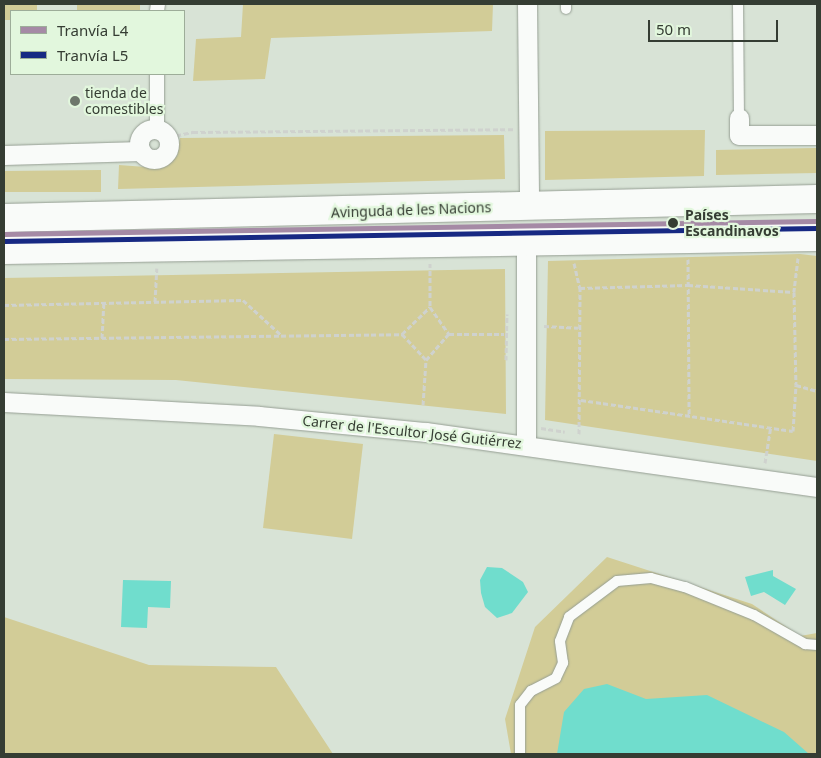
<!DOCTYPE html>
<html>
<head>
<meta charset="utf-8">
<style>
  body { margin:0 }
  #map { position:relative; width:821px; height:758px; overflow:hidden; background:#d8e3d6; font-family:"Noto Sans",sans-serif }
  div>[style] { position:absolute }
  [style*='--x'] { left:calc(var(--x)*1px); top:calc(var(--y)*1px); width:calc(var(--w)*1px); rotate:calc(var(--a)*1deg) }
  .green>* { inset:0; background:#d2cc97 }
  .water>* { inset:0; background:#70ddcd }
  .path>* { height:3px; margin-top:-1.5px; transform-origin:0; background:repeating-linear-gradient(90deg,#cfd2ce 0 5px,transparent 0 7.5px) }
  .roads { filter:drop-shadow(0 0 1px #959e93) drop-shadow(0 0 1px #959e93) }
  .service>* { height:10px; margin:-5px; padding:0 5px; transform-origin:5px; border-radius:5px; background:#f9fbf9 }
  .pedestrian>* { height:14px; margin:-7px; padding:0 7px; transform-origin:7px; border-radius:7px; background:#f9fbf9 }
  .minor>* { height:19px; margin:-9.5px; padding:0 9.5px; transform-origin:9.5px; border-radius:9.5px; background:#f9fbf9 }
  .minor>.ring { margin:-9.5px; padding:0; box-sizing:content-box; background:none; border:19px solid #f9fbf9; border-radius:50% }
  .secondary>* { height:28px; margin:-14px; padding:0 14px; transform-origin:14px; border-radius:14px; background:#f9fbf9 }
  .tram-1>* { height:5px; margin:-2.5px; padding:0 2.5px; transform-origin:2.5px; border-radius:2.5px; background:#a58aa5 }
  .tram-2>* { height:5px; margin:-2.5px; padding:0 2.5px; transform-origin:2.5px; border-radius:2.5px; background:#172983 }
  .dots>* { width:14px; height:14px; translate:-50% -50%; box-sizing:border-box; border:2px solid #e2f7dd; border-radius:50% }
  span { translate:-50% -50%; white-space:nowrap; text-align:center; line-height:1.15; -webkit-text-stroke:4.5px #e2f7dd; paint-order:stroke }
  .poi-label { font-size:14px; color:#353d33 }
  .left { translate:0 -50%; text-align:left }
  .street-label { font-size:14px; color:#353d33 }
  .stop-label { font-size:14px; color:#353d33; font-weight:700 }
  .frame { position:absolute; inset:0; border:5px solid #353d33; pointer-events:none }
  .legend { position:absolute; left:10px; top:10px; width:175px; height:65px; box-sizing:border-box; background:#e2f7dd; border:1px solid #9dad99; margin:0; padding:6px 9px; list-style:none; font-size:15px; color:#353d33 }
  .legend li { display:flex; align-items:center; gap:10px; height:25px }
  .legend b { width:25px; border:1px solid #9dad99 }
  .scale { position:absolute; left:648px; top:20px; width:130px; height:22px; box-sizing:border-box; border:2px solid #353d33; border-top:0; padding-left:6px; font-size:15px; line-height:18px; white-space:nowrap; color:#353d33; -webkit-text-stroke:4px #e2f7dd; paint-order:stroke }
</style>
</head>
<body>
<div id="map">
  <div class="green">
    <i style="clip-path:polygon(4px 4px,37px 4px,37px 11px,11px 11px,11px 20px,4px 20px)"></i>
    <i style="clip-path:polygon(77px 4px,140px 4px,140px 11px,77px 11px)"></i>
    <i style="clip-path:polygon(243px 4px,493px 4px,492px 31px,271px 38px,265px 79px,193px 81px,196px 39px,241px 37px)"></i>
    <i style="clip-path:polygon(705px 130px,704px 176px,545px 180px,545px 131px)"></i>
    <i style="clip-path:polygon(504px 135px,505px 179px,118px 189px,119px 165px,159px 168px,177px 156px,180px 138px)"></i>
    <i style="clip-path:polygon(817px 148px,817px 173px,716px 175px,716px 150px)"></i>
    <i style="clip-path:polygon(101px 170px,101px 192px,4px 192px,4px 171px)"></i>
    <i style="clip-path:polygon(800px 254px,817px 256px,817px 461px,545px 420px,548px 261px)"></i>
    <i style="clip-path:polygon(505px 269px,506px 414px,176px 380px,4px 379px,4px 278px)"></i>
    <i style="clip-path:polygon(274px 434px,363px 444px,352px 539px,263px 528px)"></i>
    <i style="clip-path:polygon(607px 557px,752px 604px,800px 636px,817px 633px,817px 754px,511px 754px,505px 719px,535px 627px)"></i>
    <i style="clip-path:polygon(4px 617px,149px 665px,276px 667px,333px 754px,4px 754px)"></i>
  </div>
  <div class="water">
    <i style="clip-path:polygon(487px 567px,502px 568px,523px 582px,528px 592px,512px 613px,497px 618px,485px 607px,481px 593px,480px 580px)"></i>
    <i style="clip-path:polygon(773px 570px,773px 576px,796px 589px,785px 605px,764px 592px,751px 596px,745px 577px)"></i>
    <i style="clip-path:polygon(123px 580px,171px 581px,170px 608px,148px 607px,147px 628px,121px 627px)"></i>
    <i style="clip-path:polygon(607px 684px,646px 699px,707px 695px,784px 732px,809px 754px,557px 754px,564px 712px,584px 689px)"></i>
  </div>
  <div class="path">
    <i style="--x:169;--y:137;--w:25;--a:-12"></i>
    <i style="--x:193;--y:132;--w:320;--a:-0.5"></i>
    <i style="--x:798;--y:258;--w:34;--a:97"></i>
    <i style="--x:794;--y:292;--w:93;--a:88.8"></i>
    <i style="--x:796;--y:385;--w:22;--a:16"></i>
    <i style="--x:688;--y:259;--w:157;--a:89.6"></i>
    <i style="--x:430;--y:263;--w:44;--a:90"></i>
    <i style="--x:430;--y:307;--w:33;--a:55"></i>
    <i style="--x:449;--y:334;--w:55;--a:0"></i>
    <i style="--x:574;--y:263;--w:26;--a:77"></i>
    <i style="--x:155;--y:302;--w:34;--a:-87"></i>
    <i style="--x:4;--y:305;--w:239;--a:-1.2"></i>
    <i style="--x:243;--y:300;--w:52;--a:42.6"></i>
    <i style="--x:544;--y:326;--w:34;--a:3"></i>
    <i style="--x:402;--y:334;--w:35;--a:47"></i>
    <i style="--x:102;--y:338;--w:35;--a:-87"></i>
    <i style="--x:4;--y:339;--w:398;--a:-0.7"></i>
    <i style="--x:402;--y:334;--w:39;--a:-44"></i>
    <i style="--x:506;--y:360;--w:46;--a:-88.8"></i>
    <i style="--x:581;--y:400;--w:214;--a:8.3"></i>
    <i style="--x:793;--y:431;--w:46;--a:-86.3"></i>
    <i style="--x:423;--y:405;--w:45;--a:-86.2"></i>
    <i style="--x:426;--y:360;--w:35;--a:-49"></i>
    <i style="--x:541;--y:428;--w:24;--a:9"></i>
    <i style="--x:579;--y:434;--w:146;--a:-89.6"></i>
    <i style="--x:580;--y:288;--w:108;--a:-1.6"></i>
    <i style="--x:688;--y:285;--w:106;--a:3.8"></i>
    <i style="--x:765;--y:463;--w:36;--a:-81"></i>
  </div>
  <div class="roads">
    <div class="service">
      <i style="--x:738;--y:4;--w:114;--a:89.5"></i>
      <i style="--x:566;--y:9;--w:5;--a:-90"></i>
      <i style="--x:520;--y:754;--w:49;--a:-90"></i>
      <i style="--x:520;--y:705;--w:18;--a:-52"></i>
      <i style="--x:531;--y:691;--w:28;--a:-27"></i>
      <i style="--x:556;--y:678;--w:17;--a:-65"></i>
      <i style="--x:563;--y:663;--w:22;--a:-98"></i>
      <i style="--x:560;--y:641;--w:26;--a:-69"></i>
      <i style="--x:569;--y:617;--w:60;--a:-36.9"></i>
      <i style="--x:617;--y:581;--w:34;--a:-5"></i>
      <i style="--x:651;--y:578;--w:35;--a:15"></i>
      <i style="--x:685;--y:587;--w:74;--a:22.1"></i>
      <i style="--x:754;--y:615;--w:59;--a:29.6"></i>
      <i style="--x:805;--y:644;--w:12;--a:5"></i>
    </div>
    <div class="pedestrian">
      <i style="--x:157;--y:11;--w:7;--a:-82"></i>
      <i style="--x:157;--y:129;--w:55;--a:-90"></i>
    </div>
    <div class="minor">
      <i style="--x:527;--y:4;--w:200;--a:89.4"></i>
      <i style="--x:739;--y:118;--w:17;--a:90"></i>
      <i style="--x:739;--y:135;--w:78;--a:0"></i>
      <i class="ring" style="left:139px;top:129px;width:11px;height:11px"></i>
      <i style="--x:4;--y:155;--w:137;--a:-1.7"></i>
      <i style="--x:526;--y:243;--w:202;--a:90"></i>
      <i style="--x:4;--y:402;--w:255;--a:3.1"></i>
      <i style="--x:259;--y:416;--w:168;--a:5.5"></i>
      <i style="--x:426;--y:432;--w:395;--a:8"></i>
    </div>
    <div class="secondary">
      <i style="--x:4;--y:218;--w:813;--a:-1.34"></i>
      <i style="--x:4;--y:250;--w:813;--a:-0.92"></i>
    </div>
  </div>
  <div class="tram-1">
    <i style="--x:4;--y:234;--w:813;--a:-0.92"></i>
  </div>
  <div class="tram-2">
    <i style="--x:4;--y:241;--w:813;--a:-0.92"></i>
  </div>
  <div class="dots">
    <i style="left:75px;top:101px;background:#6e776c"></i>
    <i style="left:673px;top:223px;background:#353d33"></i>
  </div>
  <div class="poi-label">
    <span class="left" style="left:85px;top:101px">tienda de<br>comestibles</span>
  </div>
  <div class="street-label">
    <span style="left:411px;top:210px;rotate:-2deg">Avinguda de les Nacions</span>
    <span style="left:412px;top:432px;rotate:6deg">Carrer de l'Escultor José Gutiérrez</span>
  </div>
  <div class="stop-label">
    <span class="left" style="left:685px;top:223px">Países<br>Escandinavos</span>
  </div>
  <div class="frame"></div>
  <ul class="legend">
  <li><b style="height:6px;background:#a58aa5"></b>Tranvía L4</li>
  <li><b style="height:6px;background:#172983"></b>Tranvía L5</li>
  </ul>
  <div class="scale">50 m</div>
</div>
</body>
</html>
